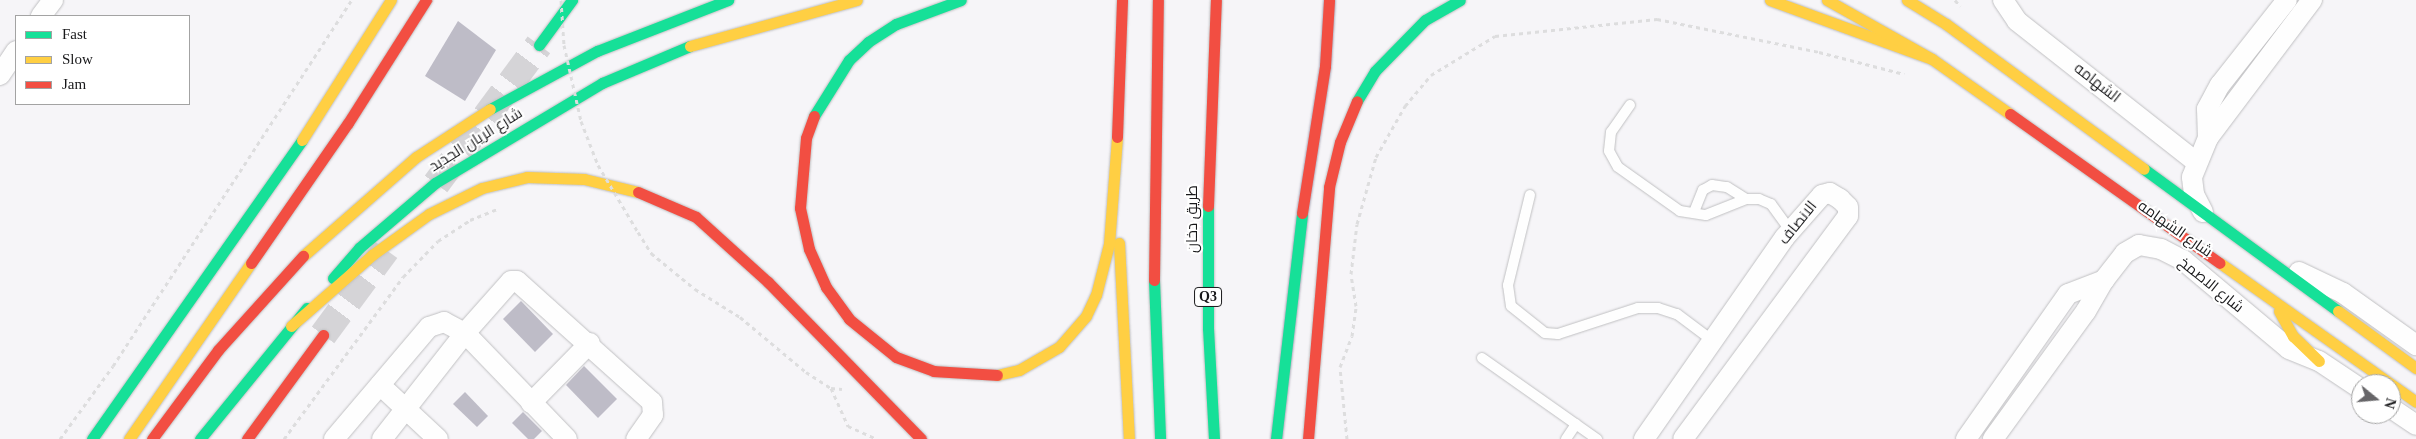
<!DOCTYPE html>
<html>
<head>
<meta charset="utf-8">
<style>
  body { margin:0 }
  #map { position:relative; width:2416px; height:439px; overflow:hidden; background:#f6f5f8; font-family:"Times New Roman",Cairo,serif }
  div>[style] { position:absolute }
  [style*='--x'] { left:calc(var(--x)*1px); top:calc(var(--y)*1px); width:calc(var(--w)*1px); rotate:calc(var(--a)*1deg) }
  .building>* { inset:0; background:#bebcc7 }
  .highway-tunnel>* { height:28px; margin-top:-14px; transform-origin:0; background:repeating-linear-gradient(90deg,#d5d4d7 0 28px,transparent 0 42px) }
  .path>* { height:3px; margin-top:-1.5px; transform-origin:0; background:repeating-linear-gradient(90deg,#ddddde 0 4px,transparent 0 8px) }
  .roads { filter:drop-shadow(0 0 1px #c0c0c2) drop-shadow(0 0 1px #c0c0c2) }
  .lane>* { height:10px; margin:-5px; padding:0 5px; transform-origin:5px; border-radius:5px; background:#fefefe }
  .street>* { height:20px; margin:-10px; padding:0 10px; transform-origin:10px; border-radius:10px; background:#fefefe }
  .fast>* { height:11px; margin:-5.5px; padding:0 5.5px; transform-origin:5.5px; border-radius:5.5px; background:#16e098 }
  .slow>* { height:11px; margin:-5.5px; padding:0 5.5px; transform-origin:5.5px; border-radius:5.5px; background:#ffcf43 }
  .jam>* { height:11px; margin:-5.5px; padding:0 5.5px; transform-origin:5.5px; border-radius:5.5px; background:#f24e42 }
  .path-bridge>* { height:3px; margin-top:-1.5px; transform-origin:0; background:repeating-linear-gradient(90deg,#ddddde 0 4px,transparent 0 8px) }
  .bridges { filter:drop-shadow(0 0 1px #aeaab9) drop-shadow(0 0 1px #aeaab9) }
  .fast-bridge>* { height:11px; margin:-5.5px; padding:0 5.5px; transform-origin:5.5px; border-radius:5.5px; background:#16e098 }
  .jam-bridge>* { height:11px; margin:-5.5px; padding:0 5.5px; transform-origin:5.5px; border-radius:5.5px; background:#f24e42 }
  span { translate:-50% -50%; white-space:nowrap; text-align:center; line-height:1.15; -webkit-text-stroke:4px #fff; paint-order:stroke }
  .shield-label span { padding:1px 4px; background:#fff; border:1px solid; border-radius:4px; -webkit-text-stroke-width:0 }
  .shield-label { font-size:14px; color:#18181a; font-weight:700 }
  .street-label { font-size:15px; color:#18181a }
  .legend { position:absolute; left:15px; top:15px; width:175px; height:90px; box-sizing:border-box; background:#fff; border:1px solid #a3a3a3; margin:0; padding:6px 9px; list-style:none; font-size:15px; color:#18181a }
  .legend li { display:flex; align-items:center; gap:10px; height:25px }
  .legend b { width:25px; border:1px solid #a3a3a3 }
  .north { position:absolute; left:2351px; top:374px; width:50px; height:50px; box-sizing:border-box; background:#fff; border:1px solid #a3a3a3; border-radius:50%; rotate:107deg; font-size:14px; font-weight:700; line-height:20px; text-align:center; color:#18181a }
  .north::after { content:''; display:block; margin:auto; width:18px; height:22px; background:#666568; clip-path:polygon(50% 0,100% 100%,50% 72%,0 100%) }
</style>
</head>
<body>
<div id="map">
  <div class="building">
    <i style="clip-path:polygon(458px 21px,496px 50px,465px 101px,425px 76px)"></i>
    <i style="clip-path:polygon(521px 301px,553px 334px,535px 352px,503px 319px)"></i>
    <i style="clip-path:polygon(584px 366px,617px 399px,598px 418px,566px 385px)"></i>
    <i style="clip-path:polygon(465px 392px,488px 416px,477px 427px,453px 404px)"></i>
    <i style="clip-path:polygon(523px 412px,542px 431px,534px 439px,528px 439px,512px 423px)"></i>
  </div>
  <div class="highway-tunnel">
    <i style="--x:436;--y:184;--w:173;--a:-53.5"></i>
    <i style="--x:323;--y:335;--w:106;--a:-53.5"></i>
  </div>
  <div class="path">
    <i style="--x:1955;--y:0;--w:8;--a:50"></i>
    <i style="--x:638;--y:232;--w:25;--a:58"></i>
    <i style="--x:651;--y:253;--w:57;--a:39.3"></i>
    <i style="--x:695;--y:289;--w:53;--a:31.9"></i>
    <i style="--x:740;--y:317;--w:86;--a:39.8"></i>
    <i style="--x:806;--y:372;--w:30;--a:33"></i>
    <i style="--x:831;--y:388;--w:11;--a:5"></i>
    <i style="--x:831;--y:388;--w:42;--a:65.9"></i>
    <i style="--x:848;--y:426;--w:32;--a:24"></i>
    <i style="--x:60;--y:439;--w:90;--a:-54"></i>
    <i style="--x:113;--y:366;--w:437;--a:-56.9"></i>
    <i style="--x:284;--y:439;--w:201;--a:-53.7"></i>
    <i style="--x:403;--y:277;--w:50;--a:-45.8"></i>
    <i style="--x:438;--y:241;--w:38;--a:-33"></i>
    <i style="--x:470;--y:220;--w:31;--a:-22"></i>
    <i style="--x:1347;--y:439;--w:72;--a:-95.6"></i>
    <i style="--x:1340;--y:367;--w:33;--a:-69"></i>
    <i style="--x:1352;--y:336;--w:30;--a:-82"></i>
    <i style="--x:1356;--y:306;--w:32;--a:-99"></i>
    <i style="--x:1351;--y:274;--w:50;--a:-83.2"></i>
    <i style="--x:1357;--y:224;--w:70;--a:-74.2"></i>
    <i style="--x:1376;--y:157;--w:59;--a:-60.4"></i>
    <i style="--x:1405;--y:106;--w:40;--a:-50"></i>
    <i style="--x:1431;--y:75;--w:75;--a:-31.4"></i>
    <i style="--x:1495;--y:36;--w:163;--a:-6"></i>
    <i style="--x:1657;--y:19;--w:165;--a:11.5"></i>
    <i style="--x:1819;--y:52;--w:88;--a:14.5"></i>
  </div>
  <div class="roads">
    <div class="lane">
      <i style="--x:1630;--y:105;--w:33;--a:125"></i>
      <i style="--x:1611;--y:132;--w:19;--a:96"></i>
      <i style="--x:1609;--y:151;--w:18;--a:61"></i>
      <i style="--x:1618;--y:167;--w:76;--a:35.4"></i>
      <i style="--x:1680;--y:211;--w:26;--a:9"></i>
      <i style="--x:1706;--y:215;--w:43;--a:-21.8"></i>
      <i style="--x:1746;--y:199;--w:13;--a:0"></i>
      <i style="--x:1759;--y:199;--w:13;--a:23"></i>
      <i style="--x:1771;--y:204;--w:34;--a:54"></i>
      <i style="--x:1530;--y:195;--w:93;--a:103.7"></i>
      <i style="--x:1508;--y:285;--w:21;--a:82"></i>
      <i style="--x:1511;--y:306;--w:43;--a:38.5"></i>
      <i style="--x:1545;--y:333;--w:13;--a:4"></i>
      <i style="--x:1558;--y:334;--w:84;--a:-18"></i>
      <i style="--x:1638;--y:308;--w:20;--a:0"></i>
      <i style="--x:1658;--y:308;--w:20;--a:18"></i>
      <i style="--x:1677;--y:314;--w:45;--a:36.9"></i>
      <i style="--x:1694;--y:212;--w:24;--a:-68"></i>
      <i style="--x:1703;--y:190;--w:10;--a:-29"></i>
      <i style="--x:1712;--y:185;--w:15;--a:8"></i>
      <i style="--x:1727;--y:187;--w:22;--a:32"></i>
      <i style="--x:1482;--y:358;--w:141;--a:35.2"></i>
      <i style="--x:1566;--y:439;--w:18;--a:-56"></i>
    </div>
    <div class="street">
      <i style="--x:2003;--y:0;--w:25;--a:56"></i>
      <i style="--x:2017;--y:21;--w:228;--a:38.2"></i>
      <i style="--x:41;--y:16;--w:20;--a:-53"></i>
      <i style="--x:0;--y:75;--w:29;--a:-56"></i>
      <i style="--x:2208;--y:138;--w:29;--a:-92"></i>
      <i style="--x:2207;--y:109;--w:27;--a:-62"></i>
      <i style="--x:2220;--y:85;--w:108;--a:-51.8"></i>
      <i style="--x:2203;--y:212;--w:20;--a:-117"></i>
      <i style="--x:2194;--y:194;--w:17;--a:-97"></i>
      <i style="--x:2192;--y:177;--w:42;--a:-67.7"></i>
      <i style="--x:2208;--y:138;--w:173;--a:-53"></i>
      <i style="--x:2299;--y:272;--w:49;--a:25.5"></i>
      <i style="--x:2343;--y:293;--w:90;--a:35.5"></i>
      <i style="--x:380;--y:385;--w:79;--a:43"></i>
      <i style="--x:531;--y:403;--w:84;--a:-45.5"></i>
      <i style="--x:2391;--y:408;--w:30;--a:34"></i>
      <i style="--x:334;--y:439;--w:147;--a:-49.7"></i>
      <i style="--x:429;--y:327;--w:16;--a:-18"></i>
      <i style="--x:444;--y:322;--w:24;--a:28"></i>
      <i style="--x:465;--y:333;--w:147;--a:46.1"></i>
      <i style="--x:382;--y:439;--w:135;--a:-51.9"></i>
      <i style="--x:465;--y:333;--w:69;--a:-48.5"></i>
      <i style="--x:511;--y:281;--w:6;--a:0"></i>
      <i style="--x:517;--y:281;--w:181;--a:41.9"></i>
      <i style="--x:652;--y:402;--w:13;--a:86"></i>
      <i style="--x:653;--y:415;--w:29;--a:125"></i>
      <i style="--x:1644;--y:439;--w:246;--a:-55.1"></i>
      <i style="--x:1785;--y:237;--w:56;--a:-48.6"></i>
      <i style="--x:1822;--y:195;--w:8;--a:-14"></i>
      <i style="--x:1830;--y:193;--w:12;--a:31"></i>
      <i style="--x:1840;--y:199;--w:11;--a:45"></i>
      <i style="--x:1848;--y:207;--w:9;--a:90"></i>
      <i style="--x:1848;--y:216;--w:277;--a:126.5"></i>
      <i style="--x:1966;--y:439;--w:177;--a:-54.9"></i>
      <i style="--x:2068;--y:294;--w:39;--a:-21"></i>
      <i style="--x:1993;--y:439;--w:158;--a:-54"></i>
      <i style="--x:2086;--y:311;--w:36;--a:-60"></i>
      <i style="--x:2104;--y:280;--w:34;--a:-52"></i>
      <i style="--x:2125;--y:253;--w:16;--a:-30"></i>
      <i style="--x:2139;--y:245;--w:22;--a:10"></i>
      <i style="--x:2161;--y:249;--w:25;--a:27"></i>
      <i style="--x:2183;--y:260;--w:138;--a:40"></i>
      <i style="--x:2289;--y:349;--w:32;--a:22"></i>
      <i style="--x:2319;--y:361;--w:50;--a:33.7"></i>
    </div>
    <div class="fast">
      <i style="--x:539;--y:45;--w:56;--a:-53.7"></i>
      <i style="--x:1357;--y:101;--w:35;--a:-59"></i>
      <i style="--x:1375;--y:71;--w:71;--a:-45.6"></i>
      <i style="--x:1425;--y:20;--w:40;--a:-29.7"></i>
      <i style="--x:490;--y:109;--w:122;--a:-28.5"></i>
      <i style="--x:597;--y:51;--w:141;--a:-21.3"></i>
      <i style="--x:814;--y:116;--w:66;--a:-58"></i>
      <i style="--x:849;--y:60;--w:26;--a:-43"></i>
      <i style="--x:868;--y:42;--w:33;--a:-33"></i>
      <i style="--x:896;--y:24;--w:69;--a:-20.3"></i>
      <i style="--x:2144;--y:169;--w:240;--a:36.2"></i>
      <i style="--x:1208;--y:206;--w:122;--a:90"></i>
      <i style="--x:1208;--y:328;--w:111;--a:86.9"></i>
      <i style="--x:333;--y:278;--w:40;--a:-49"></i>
      <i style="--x:359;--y:248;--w:100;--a:-40.5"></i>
      <i style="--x:435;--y:183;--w:195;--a:-30.9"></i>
      <i style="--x:602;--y:83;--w:95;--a:-22.8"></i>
      <i style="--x:1154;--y:280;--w:159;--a:87.8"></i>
      <i style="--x:92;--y:439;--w:365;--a:-54.9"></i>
      <i style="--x:200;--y:439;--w:169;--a:-50.8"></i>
    </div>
    <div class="slow">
      <i style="--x:1770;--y:0;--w:172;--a:20"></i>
      <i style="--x:1827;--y:0;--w:120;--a:29.3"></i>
      <i style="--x:1932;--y:59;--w:95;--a:35.2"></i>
      <i style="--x:1907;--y:0;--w:46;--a:31.6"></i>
      <i style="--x:1946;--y:24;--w:245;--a:36.2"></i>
      <i style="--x:690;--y:46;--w:173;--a:-15.4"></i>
      <i style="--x:302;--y:140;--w:166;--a:-57.6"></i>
      <i style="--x:1119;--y:243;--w:196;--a:87.1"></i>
      <i style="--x:303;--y:256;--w:150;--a:-41.2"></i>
      <i style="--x:416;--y:157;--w:88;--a:-33"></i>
      <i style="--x:2220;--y:263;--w:240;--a:35.3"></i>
      <i style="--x:2279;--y:311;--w:29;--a:61"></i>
      <i style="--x:2293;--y:336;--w:36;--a:44"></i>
      <i style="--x:2338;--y:311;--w:97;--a:36.2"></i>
      <i style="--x:291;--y:326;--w:108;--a:-41.2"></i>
      <i style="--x:372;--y:255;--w:70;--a:-35.7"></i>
      <i style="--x:429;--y:214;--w:59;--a:-26.1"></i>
      <i style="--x:482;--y:188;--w:46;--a:-13.7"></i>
      <i style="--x:527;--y:177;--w:57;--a:2"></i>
      <i style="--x:584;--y:179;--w:56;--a:13.5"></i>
      <i style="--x:997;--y:375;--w:23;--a:-13"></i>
      <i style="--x:1019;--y:370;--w:46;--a:-29.9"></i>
      <i style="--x:1059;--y:347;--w:41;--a:-48.9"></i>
      <i style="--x:1086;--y:316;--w:23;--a:-65"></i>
      <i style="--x:1096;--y:295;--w:53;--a:-75.7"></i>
      <i style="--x:1109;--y:244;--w:107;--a:-85.7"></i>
      <i style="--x:129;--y:439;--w:214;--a:-55.3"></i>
    </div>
    <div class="jam">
      <i style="--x:2010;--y:114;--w:257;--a:35.4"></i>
      <i style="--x:814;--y:116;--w:23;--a:110"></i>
      <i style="--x:806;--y:138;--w:70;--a:94.9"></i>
      <i style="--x:800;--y:208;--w:42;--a:77.6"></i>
      <i style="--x:809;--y:249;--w:42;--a:65.9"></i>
      <i style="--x:826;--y:287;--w:39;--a:54"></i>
      <i style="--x:849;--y:319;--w:60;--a:39"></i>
      <i style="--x:896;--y:357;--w:40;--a:20.2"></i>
      <i style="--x:934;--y:371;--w:63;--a:3.6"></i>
      <i style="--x:1117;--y:137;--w:137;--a:-87.9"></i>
      <i style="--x:638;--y:192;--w:63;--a:23.3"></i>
      <i style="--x:696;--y:217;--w:97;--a:42.1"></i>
      <i style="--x:768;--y:282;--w:219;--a:45.7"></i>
      <i style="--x:1208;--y:206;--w:206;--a:-87.8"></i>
      <i style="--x:251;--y:263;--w:170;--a:-55.3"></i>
      <i style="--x:348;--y:123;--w:146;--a:-57.6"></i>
      <i style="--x:1154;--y:280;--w:280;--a:-89.2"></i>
      <i style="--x:152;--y:439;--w:111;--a:-53.4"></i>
      <i style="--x:218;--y:350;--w:127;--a:-47.9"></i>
      <i style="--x:247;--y:439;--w:129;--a:-53.8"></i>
      <i style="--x:1308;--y:439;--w:253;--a:-85.2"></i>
      <i style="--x:1329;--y:187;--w:46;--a:-76.3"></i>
      <i style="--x:1340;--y:142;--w:44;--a:-67.5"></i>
    </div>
  </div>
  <div class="path-bridge">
    <i style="--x:561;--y:0;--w:45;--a:86.2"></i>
    <i style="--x:564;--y:45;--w:78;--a:77.4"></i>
    <i style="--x:581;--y:121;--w:47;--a:68.9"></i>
    <i style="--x:598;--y:165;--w:78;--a:59.2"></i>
  </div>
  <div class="bridges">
    <div class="fast-bridge">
      <i style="--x:1276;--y:439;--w:227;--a:-83.4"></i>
    </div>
    <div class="jam-bridge">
      <i style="--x:1302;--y:213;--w:149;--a:-81.1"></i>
      <i style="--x:1325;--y:66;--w:66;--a:-86.5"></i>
    </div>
  </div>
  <div class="shield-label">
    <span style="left:1208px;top:297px">Q3</span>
  </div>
  <div class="street-label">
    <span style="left:2097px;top:83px;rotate:38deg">الشهامه</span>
    <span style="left:476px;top:140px;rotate:-32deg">شارع الريان الجديد</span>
    <span style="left:1193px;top:219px;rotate:-90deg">طريق دخان</span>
    <span style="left:1798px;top:223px;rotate:-51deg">الانصاف</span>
    <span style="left:2175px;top:229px;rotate:35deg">شارع الشهامه</span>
    <span style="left:2211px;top:285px;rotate:39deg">شارع الاصمخ</span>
  </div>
  <ul class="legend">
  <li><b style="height:6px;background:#16e098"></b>Fast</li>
  <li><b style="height:6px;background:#ffcf43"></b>Slow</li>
  <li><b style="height:6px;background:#f24e42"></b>Jam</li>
  </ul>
  <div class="north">N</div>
</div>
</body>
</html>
